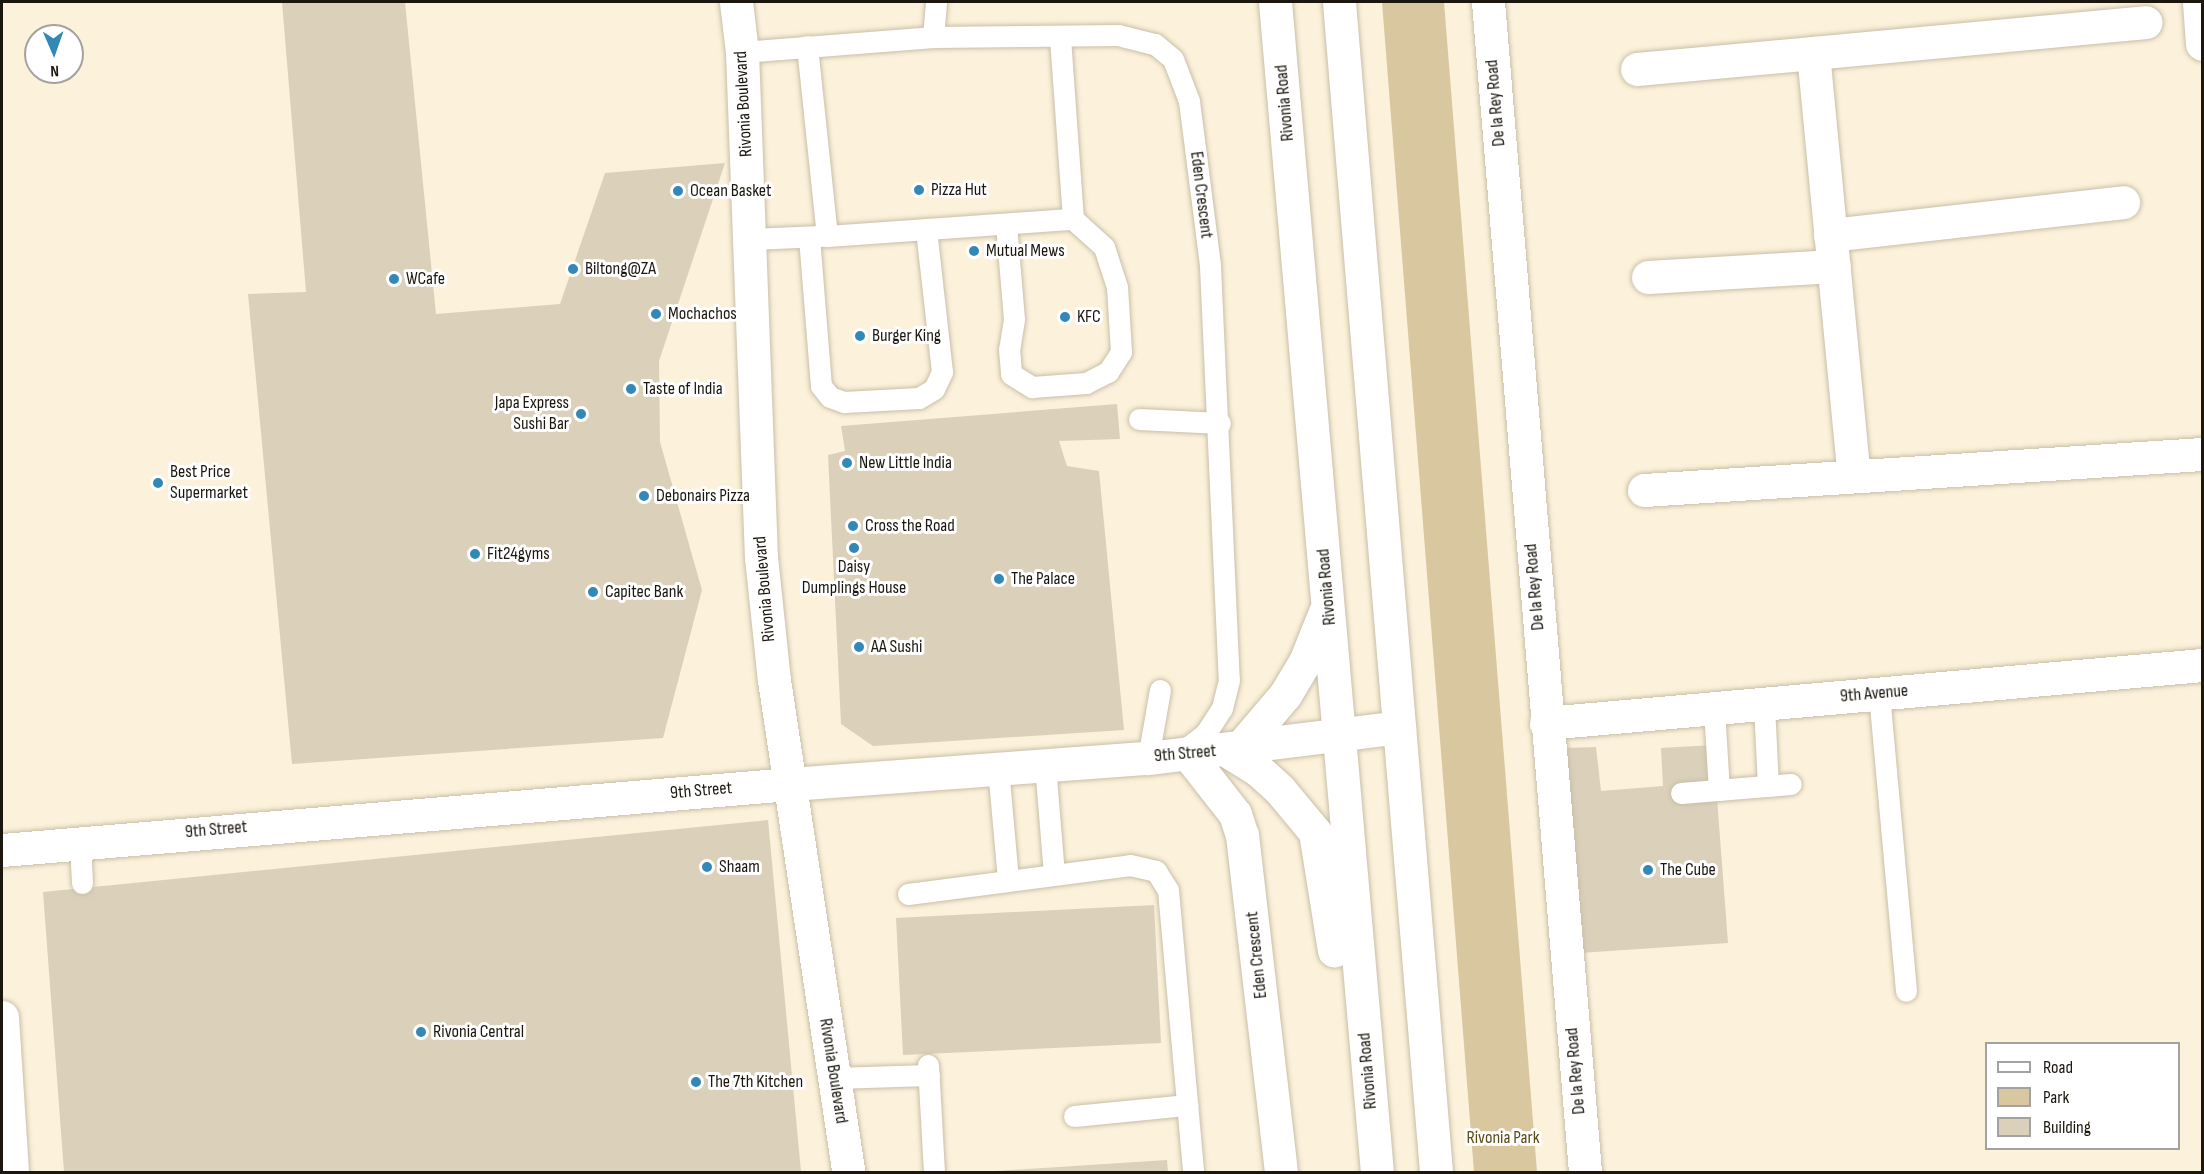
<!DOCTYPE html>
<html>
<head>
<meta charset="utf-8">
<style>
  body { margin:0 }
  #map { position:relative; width:2204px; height:1174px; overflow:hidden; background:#fcf1da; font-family:"Sofia Sans Condensed",sans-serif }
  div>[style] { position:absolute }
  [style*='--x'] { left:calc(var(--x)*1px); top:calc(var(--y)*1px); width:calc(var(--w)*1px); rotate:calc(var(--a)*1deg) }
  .green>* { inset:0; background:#d9c7a0 }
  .building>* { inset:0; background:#dbd1ba }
  .roads { filter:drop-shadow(0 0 2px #c9bfa9) drop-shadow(0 0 2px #c9bfa9) }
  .service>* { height:21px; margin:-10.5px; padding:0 10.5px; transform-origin:10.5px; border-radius:10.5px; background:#fff }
  .minor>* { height:33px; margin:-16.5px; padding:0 16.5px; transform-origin:16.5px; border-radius:16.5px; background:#fff }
  .primary>* { height:33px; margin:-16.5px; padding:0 16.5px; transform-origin:16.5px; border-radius:16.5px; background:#fff }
  .dots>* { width:16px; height:16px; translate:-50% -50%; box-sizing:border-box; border:3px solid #fff; border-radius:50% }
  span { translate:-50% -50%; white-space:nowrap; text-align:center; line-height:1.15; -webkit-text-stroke:6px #fff; paint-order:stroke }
  .street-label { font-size:18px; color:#1b170f }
  .poi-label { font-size:18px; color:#1b170f }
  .left { translate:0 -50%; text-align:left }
  .right { translate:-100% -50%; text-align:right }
  .park-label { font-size:18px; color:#5e4a17 }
  .frame { position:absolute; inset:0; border:3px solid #1b170f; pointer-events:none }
  .legend { position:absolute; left:1985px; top:1042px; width:195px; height:108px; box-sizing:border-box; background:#fff; border:2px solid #a4a29f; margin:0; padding:8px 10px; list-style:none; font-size:18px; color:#1b170f }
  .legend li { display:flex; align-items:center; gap:12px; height:30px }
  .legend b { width:30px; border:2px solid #a4a29f }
  .north { position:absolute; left:24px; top:24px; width:60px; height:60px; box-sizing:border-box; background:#fff; border:2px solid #a4a29f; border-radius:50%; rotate:178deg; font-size:16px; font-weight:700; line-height:24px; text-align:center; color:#1b170f }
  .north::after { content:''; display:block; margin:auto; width:21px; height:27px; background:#3288b7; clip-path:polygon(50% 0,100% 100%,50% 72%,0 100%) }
</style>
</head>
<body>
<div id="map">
  <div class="green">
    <i style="clip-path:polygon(1382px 2px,1444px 2px,1537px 1172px,1474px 1172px)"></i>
  </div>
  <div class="building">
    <i style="clip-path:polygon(282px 2px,405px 2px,436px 314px,560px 304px,605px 173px,725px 163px,659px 361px,660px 442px,702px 590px,663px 738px,292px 764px,248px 294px,306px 292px)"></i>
    <i style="clip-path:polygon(1117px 404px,1120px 439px,1059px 441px,1067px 466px,1099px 471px,1124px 730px,873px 746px,841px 724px,828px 455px,845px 451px,841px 426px)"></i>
    <i style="clip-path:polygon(1713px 745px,1728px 943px,1580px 953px,1563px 748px,1596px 747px,1601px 791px,1663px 786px,1661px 748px)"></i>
    <i style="clip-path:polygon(768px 820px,801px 1172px,64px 1172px,43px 892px)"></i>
    <i style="clip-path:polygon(1154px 905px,1161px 1043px,903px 1055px,896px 918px)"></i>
    <i style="clip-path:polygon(1167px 1160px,1168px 1172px,996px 1172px,996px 1171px)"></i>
  </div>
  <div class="roads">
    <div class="service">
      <i style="--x:933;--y:37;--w:35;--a:-85"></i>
      <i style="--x:807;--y:46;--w:191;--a:84"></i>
      <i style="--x:827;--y:236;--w:247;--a:-4"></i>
      <i style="--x:1073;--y:219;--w:183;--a:-94.1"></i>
      <i style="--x:742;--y:52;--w:192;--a:-4.5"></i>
      <i style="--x:933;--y:37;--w:185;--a:-0.6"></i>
      <i style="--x:1118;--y:35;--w:38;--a:14"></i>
      <i style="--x:1155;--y:44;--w:23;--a:40"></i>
      <i style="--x:1173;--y:59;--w:45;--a:69.1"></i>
      <i style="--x:1189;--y:101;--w:166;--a:82.7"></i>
      <i style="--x:1210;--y:266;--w:414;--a:87.4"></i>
      <i style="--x:1229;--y:680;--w:29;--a:104"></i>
      <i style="--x:1222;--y:708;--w:30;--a:123"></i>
      <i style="--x:1206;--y:733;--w:33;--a:142"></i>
      <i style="--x:1006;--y:224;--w:95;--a:85.2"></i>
      <i style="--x:1014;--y:319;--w:30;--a:99"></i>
      <i style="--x:1009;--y:349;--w:25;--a:85"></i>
      <i style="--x:1011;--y:374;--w:25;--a:32"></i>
      <i style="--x:1032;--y:387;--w:54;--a:-4.2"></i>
      <i style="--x:1086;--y:383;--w:25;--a:-27"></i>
      <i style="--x:1108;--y:372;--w:24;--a:-57"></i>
      <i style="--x:1121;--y:352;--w:65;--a:-93.5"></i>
      <i style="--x:1117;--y:287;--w:42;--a:-108"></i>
      <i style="--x:1104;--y:247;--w:42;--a:-137.9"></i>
      <i style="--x:809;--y:237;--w:149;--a:85.4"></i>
      <i style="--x:821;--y:386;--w:14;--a:51"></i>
      <i style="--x:830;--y:397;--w:15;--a:20"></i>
      <i style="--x:844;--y:402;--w:75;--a:-3.1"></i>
      <i style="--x:919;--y:398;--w:17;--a:-31"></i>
      <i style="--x:934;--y:389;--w:19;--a:-65"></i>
      <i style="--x:942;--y:372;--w:144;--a:-96.4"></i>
      <i style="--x:750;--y:239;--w:71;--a:-2.4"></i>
      <i style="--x:1139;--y:419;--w:81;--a:2.8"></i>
      <i style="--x:1879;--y:694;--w:298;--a:84.8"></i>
      <i style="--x:1764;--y:705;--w:81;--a:87.2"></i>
      <i style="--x:1714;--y:709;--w:81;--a:86.5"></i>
      <i style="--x:1148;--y:758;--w:69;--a:-80"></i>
      <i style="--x:1045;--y:765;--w:109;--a:85.3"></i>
      <i style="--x:998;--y:768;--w:112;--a:84.9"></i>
      <i style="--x:1681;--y:793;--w:110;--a:-4.7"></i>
      <i style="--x:80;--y:842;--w:41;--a:87.2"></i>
      <i style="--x:908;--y:894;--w:224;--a:-7.4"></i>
      <i style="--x:1130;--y:865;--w:27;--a:13"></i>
      <i style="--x:1156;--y:871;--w:22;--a:58"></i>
      <i style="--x:1168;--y:890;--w:283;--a:84.9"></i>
      <i style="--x:928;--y:1065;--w:107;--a:86.8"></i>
      <i style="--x:834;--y:1078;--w:95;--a:-1.8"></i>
      <i style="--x:1074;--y:1116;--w:114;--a:-5.6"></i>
    </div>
    <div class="minor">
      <i style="--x:736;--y:2;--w:50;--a:83.2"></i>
      <i style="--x:742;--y:52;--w:505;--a:87.85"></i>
      <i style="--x:761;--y:557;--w:124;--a:84"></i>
      <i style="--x:774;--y:680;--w:498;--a:81.4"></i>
      <i style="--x:1488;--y:2;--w:1174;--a:85.26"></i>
      <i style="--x:2199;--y:2;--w:42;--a:85.9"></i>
      <i style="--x:1813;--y:53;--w:334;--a:-5.3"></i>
      <i style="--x:1637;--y:69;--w:177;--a:-5.2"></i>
      <i style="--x:1813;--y:53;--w:424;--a:84.5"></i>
      <i style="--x:1830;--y:235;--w:295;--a:-6.4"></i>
      <i style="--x:1648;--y:277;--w:186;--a:-3.4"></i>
      <i style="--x:1644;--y:490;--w:559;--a:-3.69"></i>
      <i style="--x:1546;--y:723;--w:659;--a:-5.05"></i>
      <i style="--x:1188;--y:754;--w:76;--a:51.9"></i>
      <i style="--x:1235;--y:814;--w:22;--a:72"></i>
      <i style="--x:1242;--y:835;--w:339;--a:83.4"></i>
      <i style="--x:2;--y:850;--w:791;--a:-4.79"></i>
      <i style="--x:790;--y:784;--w:359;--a:-4.2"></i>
      <i style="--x:1148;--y:758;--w:253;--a:-7"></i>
      <i style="--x:2;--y:1017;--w:155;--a:86.3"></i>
    </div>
    <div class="primary">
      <i style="--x:1275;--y:2;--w:1174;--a:85.02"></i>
      <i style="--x:1339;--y:2;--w:1174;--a:85.26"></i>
      <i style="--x:1239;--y:749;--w:71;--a:-49.6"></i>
      <i style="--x:1285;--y:695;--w:39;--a:-59"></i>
      <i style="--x:1305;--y:662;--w:54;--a:-68.2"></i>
      <i style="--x:1226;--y:750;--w:36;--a:32"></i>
      <i style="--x:1257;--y:769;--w:31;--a:42"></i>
      <i style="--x:1280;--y:790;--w:55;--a:50.2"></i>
      <i style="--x:1315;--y:832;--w:120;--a:80.9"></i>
    </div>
  </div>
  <div class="dots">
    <i style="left:919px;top:190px;background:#3288b7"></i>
    <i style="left:678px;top:191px;background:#3288b7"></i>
    <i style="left:974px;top:251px;background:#3288b7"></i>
    <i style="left:573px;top:269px;background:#3288b7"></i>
    <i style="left:394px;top:279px;background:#3288b7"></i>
    <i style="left:656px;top:314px;background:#3288b7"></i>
    <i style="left:1065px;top:317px;background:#3288b7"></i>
    <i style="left:860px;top:336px;background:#3288b7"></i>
    <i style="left:631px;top:389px;background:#3288b7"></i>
    <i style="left:581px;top:414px;background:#3288b7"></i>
    <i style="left:847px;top:463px;background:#3288b7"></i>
    <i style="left:158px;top:483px;background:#3288b7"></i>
    <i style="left:644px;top:496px;background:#3288b7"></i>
    <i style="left:853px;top:526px;background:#3288b7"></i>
    <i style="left:854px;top:548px;background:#3288b7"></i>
    <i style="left:475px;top:554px;background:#3288b7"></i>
    <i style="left:999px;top:579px;background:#3288b7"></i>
    <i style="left:593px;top:592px;background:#3288b7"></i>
    <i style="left:859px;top:647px;background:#3288b7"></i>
    <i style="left:707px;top:867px;background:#3288b7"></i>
    <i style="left:1648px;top:870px;background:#3288b7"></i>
    <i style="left:421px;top:1032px;background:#3288b7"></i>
    <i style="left:696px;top:1082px;background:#3288b7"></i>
  </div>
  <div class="street-label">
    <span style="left:1285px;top:103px;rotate:-95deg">Rivonia Road</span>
    <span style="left:1496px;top:103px;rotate:-95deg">De la Rey Road</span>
    <span style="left:744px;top:104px;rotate:-93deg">Rivonia Boulevard</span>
    <span style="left:1201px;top:195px;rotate:83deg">Eden Crescent</span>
    <span style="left:1327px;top:587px;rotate:-95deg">Rivonia Road</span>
    <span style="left:1535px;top:587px;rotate:-95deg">De la Rey Road</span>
    <span style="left:765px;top:589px;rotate:-95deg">Rivonia Boulevard</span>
    <span style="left:1874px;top:694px;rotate:-5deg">9th Avenue</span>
    <span style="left:1185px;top:754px;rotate:-5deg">9th Street</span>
    <span style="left:701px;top:791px;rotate:-5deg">9th Street</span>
    <span style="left:216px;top:830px;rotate:-5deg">9th Street</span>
    <span style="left:1257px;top:955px;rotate:-96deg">Eden Crescent</span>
    <span style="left:833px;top:1071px;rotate:81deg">Rivonia Boulevard</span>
    <span style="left:1368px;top:1071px;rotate:-95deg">Rivonia Road</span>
    <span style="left:1576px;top:1071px;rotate:-95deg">De la Rey Road</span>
  </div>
  <div class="poi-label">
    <span class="left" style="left:931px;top:190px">Pizza Hut</span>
    <span class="left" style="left:690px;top:191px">Ocean Basket</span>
    <span class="left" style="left:986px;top:251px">Mutual Mews</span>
    <span class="left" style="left:585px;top:269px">Biltong@ZA</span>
    <span class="left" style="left:406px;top:279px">WCafe</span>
    <span class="left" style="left:668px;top:314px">Mochachos</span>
    <span class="left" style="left:1077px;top:317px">KFC</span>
    <span class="left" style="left:872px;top:336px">Burger King</span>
    <span class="left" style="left:643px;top:389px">Taste of India</span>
    <span class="right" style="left:569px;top:414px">Japa Express<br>Sushi Bar</span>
    <span class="left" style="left:859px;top:463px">New Little India</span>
    <span class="left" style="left:170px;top:483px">Best Price<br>Supermarket</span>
    <span class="left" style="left:656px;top:496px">Debonairs Pizza</span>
    <span class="left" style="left:865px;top:526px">Cross the Road</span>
    <span class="left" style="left:487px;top:554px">Fit24gyms</span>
    <span style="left:854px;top:578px">Daisy<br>Dumplings House</span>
    <span class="left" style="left:1011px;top:579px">The Palace</span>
    <span class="left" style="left:605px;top:592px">Capitec Bank</span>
    <span class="left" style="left:871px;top:647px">AA Sushi</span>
    <span class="left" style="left:719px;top:867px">Shaam</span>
    <span class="left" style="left:1660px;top:870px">The Cube</span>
    <span class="left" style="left:433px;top:1032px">Rivonia Central</span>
    <span class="left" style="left:708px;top:1082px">The 7th Kitchen</span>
  </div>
  <div class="park-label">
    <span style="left:1503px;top:1138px">Rivonia Park</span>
  </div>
  <div class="frame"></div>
  <ul class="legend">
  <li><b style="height:8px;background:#fff"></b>Road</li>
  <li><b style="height:16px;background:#d9c7a0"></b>Park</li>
  <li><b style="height:16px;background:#dbd1ba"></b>Building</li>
  </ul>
  <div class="north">N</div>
</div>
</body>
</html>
